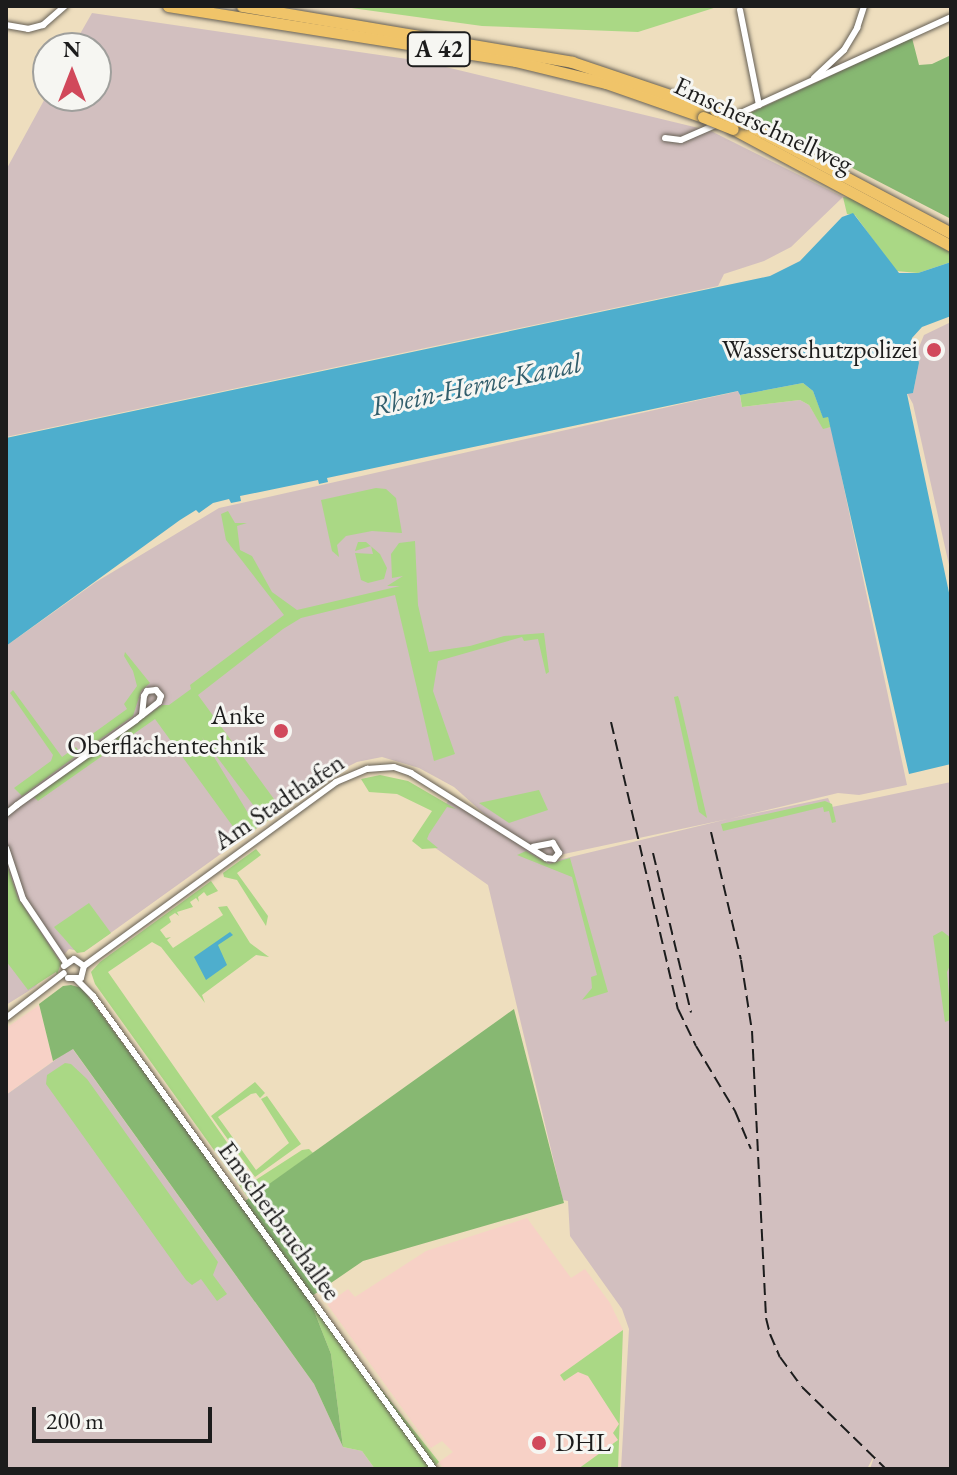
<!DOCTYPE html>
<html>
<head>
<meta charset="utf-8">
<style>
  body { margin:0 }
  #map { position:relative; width:957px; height:1475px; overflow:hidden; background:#eedebe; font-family:"EB Garamond",serif }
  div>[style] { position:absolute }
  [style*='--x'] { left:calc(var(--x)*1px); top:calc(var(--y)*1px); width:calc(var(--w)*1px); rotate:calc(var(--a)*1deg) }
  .built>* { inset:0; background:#f7d1c6 }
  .industrial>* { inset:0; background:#d2bfbf }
  .green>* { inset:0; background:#aad885 }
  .forest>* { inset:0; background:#87b872 }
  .water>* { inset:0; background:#4eaecd }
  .roads { filter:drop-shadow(0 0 2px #666055) drop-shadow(0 0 2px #666055) }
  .street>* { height:6px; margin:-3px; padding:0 3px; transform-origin:3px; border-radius:3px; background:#fff }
  .highway>* { height:11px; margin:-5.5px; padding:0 5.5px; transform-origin:5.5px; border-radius:5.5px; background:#f0c469 }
  .rail>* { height:2px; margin-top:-1px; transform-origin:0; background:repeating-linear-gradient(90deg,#1c1c1c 0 12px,transparent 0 18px) }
  .bridges { filter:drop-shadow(0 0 2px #666055) drop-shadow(0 0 2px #666055) }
  .highway-bridge>* { height:11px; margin:-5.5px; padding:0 5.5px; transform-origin:5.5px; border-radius:5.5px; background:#f0c469 }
  .dots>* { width:22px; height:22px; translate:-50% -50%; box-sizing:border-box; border:4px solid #f6f6f2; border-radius:50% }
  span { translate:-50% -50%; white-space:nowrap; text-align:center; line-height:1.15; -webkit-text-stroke:6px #f6f6f2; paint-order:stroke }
  .shield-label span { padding:2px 6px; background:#f6f6f2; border:2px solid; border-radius:6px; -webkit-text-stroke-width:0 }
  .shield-label { font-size:24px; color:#1c1c1c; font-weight:700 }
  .street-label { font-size:26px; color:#1c1c1c }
  .poi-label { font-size:26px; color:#1c1c1c }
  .right { translate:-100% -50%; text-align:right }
  .left { translate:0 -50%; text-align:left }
  .water-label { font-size:28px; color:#325e6c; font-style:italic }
  .frame { position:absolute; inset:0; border:8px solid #1c1c1c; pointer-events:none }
  .north { position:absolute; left:32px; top:32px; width:80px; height:80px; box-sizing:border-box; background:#f6f6f2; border:2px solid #9f9f9c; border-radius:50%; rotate:0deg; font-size:22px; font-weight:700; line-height:32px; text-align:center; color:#1c1c1c }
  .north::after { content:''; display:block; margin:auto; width:28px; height:36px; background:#d1495b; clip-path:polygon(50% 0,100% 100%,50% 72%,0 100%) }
  .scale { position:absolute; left:32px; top:1407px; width:180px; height:36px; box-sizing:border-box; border:4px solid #1c1c1c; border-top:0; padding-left:10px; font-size:24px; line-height:28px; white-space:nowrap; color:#1c1c1c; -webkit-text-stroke:6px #f6f6f2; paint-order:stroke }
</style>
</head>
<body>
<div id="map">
  <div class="built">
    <i style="clip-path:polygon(39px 1005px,53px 1061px,6px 1095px,6px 1028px)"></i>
    <i style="clip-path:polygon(527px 1218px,571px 1278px,585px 1269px,610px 1303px,623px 1330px,619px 1440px,578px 1469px,444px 1469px,439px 1462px,453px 1452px,442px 1441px,431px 1448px,327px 1304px,348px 1289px,355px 1297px,426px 1251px)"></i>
  </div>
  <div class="industrial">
    <i style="clip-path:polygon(92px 13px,421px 61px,711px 131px,843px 197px,791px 247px,764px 261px,724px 274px,718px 286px,6px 437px,6px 170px,48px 93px,48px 96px,96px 96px,96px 48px,72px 48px)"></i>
    <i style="clip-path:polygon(951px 322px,951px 574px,913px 404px,907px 393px,913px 393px,919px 363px,917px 352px,924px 335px)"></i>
    <i style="clip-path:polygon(739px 391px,742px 407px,800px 400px,809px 405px,823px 428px,831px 427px,907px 785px,859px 795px,838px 793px,729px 819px,828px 798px,832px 807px,951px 782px,951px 1469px,870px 1469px,875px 1454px,867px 1469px,621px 1469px,629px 1329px,622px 1309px,570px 1236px,568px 1201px,563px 1200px,488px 885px,424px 840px,451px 796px,550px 862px,728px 819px,550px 857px,491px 820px,454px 787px,419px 768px,382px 757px,357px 762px,331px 775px,84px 952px,69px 949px,35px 987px,6px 1005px,6px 646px,96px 582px,219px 508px)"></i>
    <i style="clip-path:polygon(72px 1048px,314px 1384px,343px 1447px,362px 1451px,375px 1469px,6px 1469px,6px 1095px)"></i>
  </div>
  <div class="green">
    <i style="clip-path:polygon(337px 6px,720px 6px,638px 32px,482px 26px)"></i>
    <i style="clip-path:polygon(843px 197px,852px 198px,951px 253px,951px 262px,918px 273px,896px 271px,855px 215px,847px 214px)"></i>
    <i style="clip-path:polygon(803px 383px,813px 391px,823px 417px,828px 417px,831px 427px,823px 429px,809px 405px,800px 400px,742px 407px,740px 395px)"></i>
    <i style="clip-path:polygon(376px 488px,386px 489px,396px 498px,402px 533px,372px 531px,346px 536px,337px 545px,339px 557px,332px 551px,321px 500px)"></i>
    <i style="clip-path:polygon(228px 511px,235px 523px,247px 523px,237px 526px,240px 550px,252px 556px,272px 592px,297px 610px,400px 586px,387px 586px,403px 576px,392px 578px,391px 554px,399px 543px,415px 541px,418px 605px,429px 652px,470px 646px,504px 636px,544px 633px,549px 672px,546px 674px,538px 639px,524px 641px,522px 637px,438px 661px,433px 691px,455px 754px,434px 761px,395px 595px,301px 618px,283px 629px,198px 695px,282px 810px,266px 822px,202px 737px,257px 828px,242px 839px,155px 719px,38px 801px,34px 797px,162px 705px,169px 705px,191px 689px,190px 685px,284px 615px,226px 540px,221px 514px)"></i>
    <i style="clip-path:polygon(358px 542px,366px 542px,380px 554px,387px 568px,384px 579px,368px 583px,361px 580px,355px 553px,373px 554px,371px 546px,355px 551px)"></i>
    <i style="clip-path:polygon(125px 652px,150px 683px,141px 691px,133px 716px,89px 747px,84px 740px,127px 709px,124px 704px,137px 686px,133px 671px,124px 656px)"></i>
    <i style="clip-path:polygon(13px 690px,62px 757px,76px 747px,80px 753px,22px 796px,14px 788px,51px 761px,53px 755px,10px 693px)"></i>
    <i style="clip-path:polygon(678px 696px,680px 702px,707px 818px,699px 812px,674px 697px)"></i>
    <i style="clip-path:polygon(380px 775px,408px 781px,456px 809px,447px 807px,429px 834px,427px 839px,438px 848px,422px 849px,412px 841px,432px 811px,397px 794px,369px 792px,361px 779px)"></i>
    <i style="clip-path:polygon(539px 790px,548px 810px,509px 823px,479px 803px)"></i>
    <i style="clip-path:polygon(825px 801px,832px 804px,836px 822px,832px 823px,829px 811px,824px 812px,823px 807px,723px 831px,721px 824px)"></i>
    <i style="clip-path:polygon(256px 849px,261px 855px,237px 873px,268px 916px,266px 926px,237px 880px,224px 877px,223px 873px)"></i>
    <i style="clip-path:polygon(526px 851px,549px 864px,570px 858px,608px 992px,582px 1000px,592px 988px,591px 977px,597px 975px,572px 877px,517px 855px)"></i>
    <i style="clip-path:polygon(6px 862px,18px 898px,61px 963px,57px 975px,56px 972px,28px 990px,6px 961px)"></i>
    <i style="clip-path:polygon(211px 881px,218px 891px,207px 896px,204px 892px,198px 897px,199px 902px,196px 898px,190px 902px,193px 907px,177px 912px,179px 916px,175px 913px,169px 917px,171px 922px,160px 930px,166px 938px,171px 937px,167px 940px,173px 948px,223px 915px,218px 907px,227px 906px,250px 943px,269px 957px,256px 955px,202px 995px,205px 1003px,161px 947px,152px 942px,108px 972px,254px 1181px,302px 1150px,309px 1149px,313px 1153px,249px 1199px,95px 984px,91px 972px,100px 962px)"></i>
    <i style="clip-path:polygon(89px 903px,111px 933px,84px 952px,77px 953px,54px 927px)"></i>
    <i style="clip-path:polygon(942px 931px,951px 938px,951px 963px,947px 972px,951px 1020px,945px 1022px,933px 936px)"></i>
    <i style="clip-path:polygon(65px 1063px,71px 1064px,87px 1079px,218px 1262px,213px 1275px,227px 1294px,217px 1301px,201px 1279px,192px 1285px,186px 1280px,46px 1084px,47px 1075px)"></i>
    <i style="clip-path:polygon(255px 1082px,265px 1093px,260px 1098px,256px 1093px,251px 1094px,218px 1117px,256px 1170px,289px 1143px,261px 1099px,267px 1096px,301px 1144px,255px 1177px,211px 1116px)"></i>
    <i style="clip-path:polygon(309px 1298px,439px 1462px,432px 1469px,375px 1469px,362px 1451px,343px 1447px,331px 1354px)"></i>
    <i style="clip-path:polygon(623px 1330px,618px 1469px,578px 1469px,618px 1440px,613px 1433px,619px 1424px,588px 1376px,578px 1372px,564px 1381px,560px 1375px)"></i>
  </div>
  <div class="forest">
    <i style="clip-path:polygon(912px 38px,919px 65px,932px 64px,951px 55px,951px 219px,748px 114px)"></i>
    <i style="clip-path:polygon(71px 985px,82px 988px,241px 1204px,514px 1009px,564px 1203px,363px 1261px,309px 1298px,331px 1354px,343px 1447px,314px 1384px,73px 1049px,53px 1061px,39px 1004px,63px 986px)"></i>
  </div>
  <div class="water">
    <i style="clip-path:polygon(853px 213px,899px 273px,918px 273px,951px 262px,951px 316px,922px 327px,912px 338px,911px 346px,917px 352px,919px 363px,913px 393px,907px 394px,951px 602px,951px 764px,909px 774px,828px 417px,823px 418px,813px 391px,803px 383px,740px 395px,738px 391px,327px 478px,328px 482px,319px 484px,318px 480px,240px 496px,241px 501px,231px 503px,229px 499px,213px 503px,199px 513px,196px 510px,180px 520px,6px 646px,6px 438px,770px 276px,800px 261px,842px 217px)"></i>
    <i style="clip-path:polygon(230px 932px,233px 935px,218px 945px,227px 965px,206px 980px,194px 957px)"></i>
  </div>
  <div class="roads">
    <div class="street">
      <i style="--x:740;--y:10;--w:97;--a:78.7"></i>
      <i style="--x:6;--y:25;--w:22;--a:10"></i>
      <i style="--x:28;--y:29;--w:16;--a:-15"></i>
      <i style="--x:43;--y:25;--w:29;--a:-41"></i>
      <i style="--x:814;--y:78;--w:41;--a:-43"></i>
      <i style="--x:844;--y:50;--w:26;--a:-59"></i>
      <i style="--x:857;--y:28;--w:23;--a:-72"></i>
      <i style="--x:732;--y:117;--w:241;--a:-24.5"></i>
      <i style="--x:665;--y:138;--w:16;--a:7"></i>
      <i style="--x:681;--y:140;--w:40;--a:-23.4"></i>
      <i style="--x:6;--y:814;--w:14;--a:-39"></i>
      <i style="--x:17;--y:805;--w:146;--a:-35.5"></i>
      <i style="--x:136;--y:720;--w:29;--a:-38"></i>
      <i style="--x:159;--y:702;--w:6;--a:-72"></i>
      <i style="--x:161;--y:696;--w:8;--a:-130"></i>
      <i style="--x:156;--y:690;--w:9;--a:174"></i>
      <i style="--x:147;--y:691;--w:6;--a:121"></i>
      <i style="--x:144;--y:696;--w:19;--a:96"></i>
      <i style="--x:6;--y:848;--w:54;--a:71.6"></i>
      <i style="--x:23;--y:899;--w:77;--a:56.1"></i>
      <i style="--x:64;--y:966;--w:12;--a:-35"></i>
      <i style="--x:74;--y:959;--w:12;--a:35"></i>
      <i style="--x:84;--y:966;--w:12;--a:104"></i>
      <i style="--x:81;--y:978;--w:13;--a:180"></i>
      <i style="--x:84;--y:966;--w:312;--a:-36.1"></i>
      <i style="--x:336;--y:782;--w:34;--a:-23"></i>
      <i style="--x:367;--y:769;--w:27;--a:-4"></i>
      <i style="--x:394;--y:767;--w:18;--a:19"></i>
      <i style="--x:411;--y:773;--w:160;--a:32.2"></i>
      <i style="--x:546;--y:858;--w:8;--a:7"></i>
      <i style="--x:554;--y:859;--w:8;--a:-50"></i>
      <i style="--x:559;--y:853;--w:12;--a:-121"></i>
      <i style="--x:553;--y:843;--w:20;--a:169"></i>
      <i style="--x:77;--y:980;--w:23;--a:45"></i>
      <i style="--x:93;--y:996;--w:583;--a:54.21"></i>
      <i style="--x:6;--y:1018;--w:73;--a:-37.8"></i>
    </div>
    <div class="highway">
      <i style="--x:168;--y:6;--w:351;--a:9"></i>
      <i style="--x:515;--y:61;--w:94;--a:13.6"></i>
      <i style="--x:606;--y:83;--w:103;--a:19.3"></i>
      <i style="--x:242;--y:6;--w:335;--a:9.6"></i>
      <i style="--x:572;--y:62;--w:151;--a:18.6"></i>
      <i style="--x:744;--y:123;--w:234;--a:28"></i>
      <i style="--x:733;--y:129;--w:247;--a:28.2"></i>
    </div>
  </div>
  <div class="rail">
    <i style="--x:611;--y:722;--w:295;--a:76.9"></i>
    <i style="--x:678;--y:1009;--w:41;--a:64.1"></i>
    <i style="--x:696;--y:1046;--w:76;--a:59"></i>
    <i style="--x:735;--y:1111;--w:41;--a:67.2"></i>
    <i style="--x:711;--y:832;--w:131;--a:76.8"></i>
    <i style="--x:741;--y:960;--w:72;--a:81.2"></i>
    <i style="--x:752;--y:1031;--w:287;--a:87.2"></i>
    <i style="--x:766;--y:1318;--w:16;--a:76"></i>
    <i style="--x:770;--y:1334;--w:25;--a:67"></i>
    <i style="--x:780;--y:1357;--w:37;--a:54"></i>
    <i style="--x:802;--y:1387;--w:117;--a:44.3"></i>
    <i style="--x:653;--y:853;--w:164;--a:76.6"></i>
  </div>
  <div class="bridges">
    <div class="highway-bridge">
      <i style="--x:715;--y:110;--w:32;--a:24"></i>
      <i style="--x:703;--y:117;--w:32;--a:22"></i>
    </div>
  </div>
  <div class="dots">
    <i style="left:934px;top:350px;background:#d1495b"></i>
    <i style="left:281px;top:731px;background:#d1495b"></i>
    <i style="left:539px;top:1443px;background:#d1495b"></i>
  </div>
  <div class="shield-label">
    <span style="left:439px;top:49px">A 42</span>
  </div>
  <div class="street-label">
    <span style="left:763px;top:125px;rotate:25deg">Emscherschnellweg</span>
    <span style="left:279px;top:802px;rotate:-34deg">Am Stadthafen</span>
    <span style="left:279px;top:1221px;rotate:54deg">Emscherbruchallee</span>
  </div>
  <div class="poi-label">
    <span class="right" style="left:918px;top:350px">Wasserschutzpolizei</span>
    <span class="right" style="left:265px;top:731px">Anke<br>Oberflächentechnik</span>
    <span class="left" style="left:555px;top:1443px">DHL</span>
  </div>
  <div class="water-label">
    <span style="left:476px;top:384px;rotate:-12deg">Rhein-Herne-Kanal</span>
  </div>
  <div class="frame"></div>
  <div class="north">N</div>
  <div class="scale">200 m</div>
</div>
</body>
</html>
